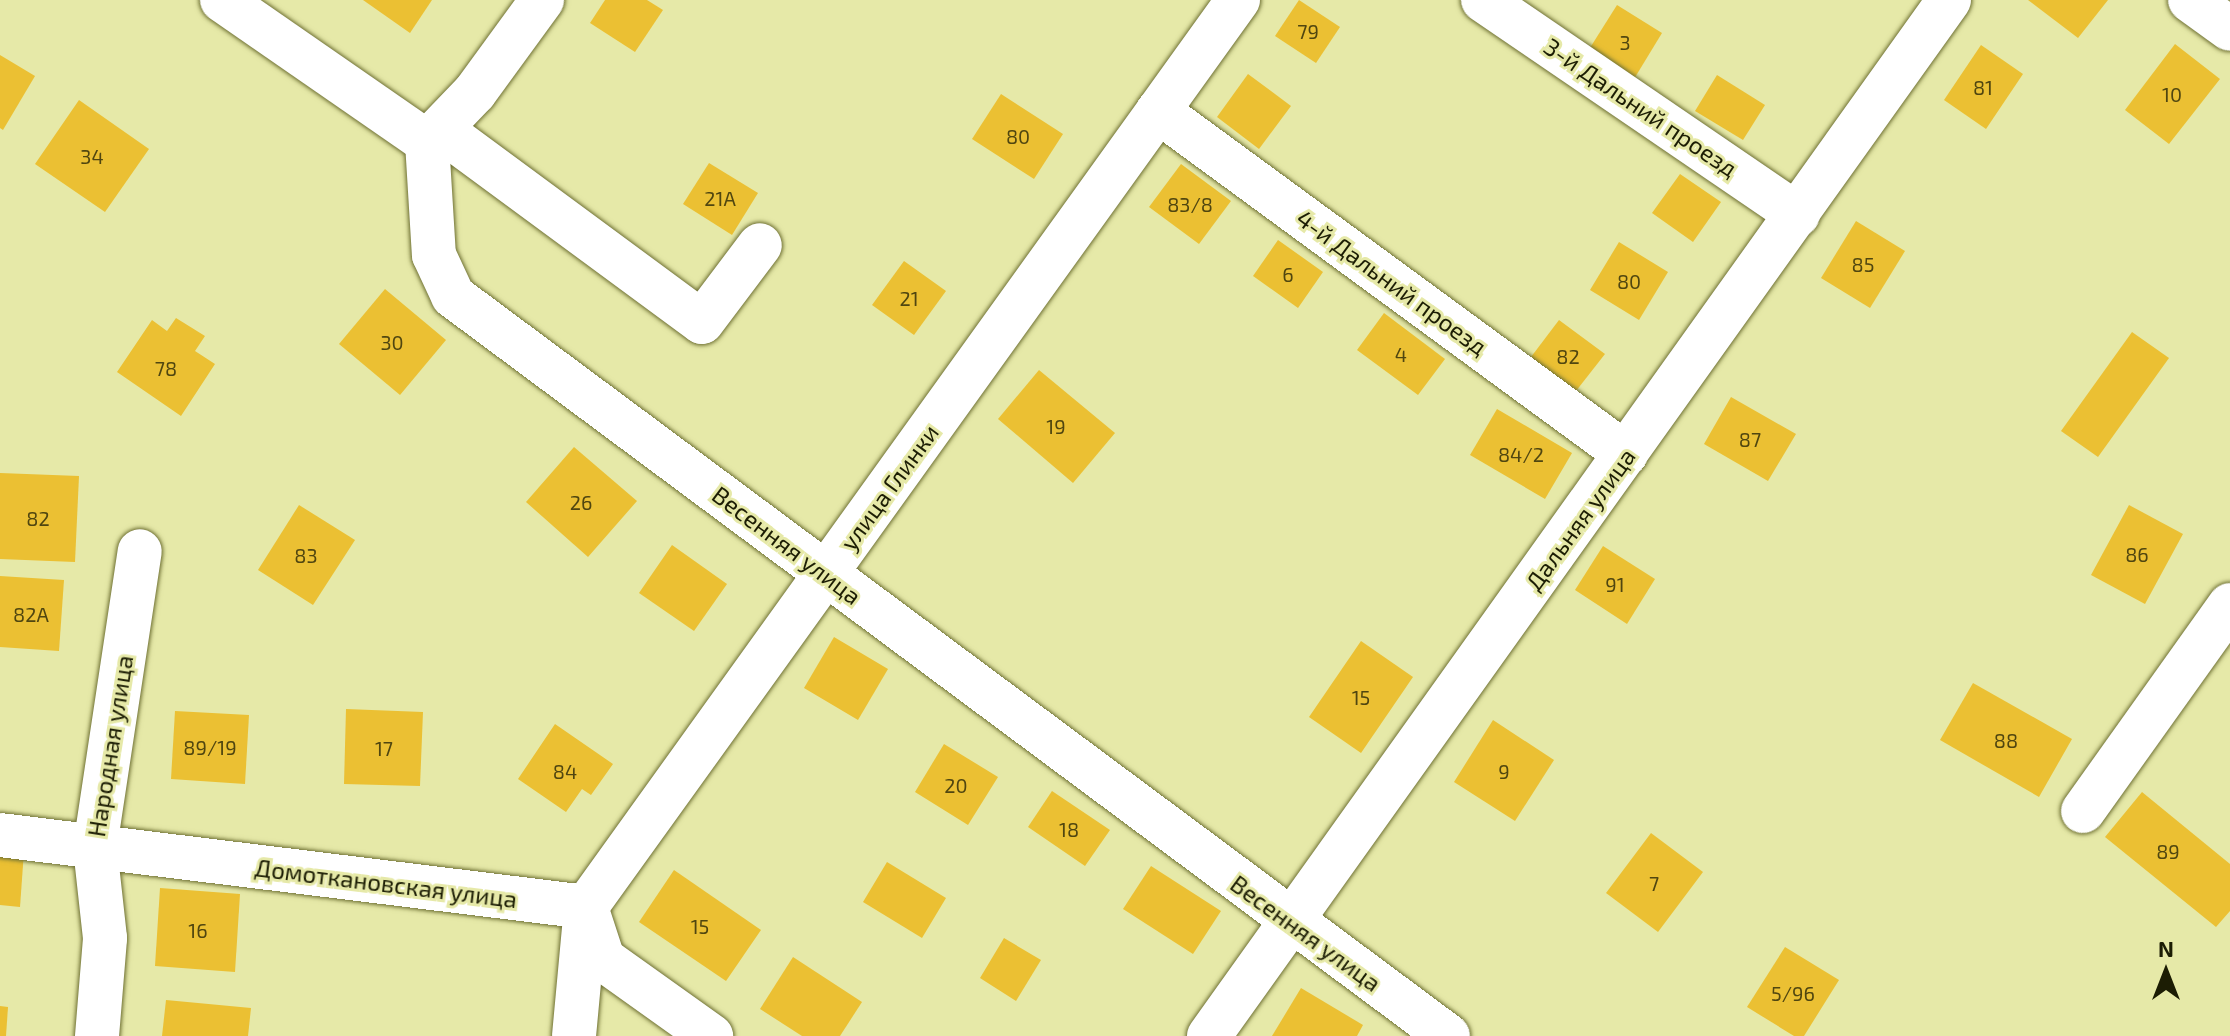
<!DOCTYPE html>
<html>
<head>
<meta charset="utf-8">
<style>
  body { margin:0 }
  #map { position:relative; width:2230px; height:1036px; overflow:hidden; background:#e6e9a8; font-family:"Exo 2",sans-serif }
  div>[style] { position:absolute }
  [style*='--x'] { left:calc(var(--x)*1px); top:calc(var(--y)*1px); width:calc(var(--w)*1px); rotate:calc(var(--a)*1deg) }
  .building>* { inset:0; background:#ebc033 }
  .roads { filter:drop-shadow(0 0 2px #6f7134) drop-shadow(0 0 2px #6f7134) }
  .minor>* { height:44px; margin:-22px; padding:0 22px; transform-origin:22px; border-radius:22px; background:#fff }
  span { translate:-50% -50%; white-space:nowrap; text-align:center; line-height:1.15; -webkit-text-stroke:6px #e6e9a8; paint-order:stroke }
  .number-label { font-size:20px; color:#504610 }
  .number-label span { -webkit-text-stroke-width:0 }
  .street-label { font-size:24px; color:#1c1d04 }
  .north { position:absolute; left:2126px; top:932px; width:80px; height:80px; -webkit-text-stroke:6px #e6e9a8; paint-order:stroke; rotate:0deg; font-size:22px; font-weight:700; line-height:32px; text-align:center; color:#1c1d04 }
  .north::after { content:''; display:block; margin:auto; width:28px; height:36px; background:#1c1d04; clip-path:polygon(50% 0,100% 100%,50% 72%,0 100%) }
</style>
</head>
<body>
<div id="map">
  <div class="building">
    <i style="clip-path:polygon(363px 0,432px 0,410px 33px)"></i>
    <i style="clip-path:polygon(605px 0,647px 0,663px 10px,635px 52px,590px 23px)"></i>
    <i style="clip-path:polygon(1299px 0,1340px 27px,1316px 63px,1275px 36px)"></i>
    <i style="clip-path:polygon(2028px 0,2108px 0,2078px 38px)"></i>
    <i style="clip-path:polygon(1617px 5px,1662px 33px,1634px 79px,1588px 51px)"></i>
    <i style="clip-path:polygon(2175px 44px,2220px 79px,2169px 144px,2125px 110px)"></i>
    <i style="clip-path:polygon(1981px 45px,2023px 74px,1986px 129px,1944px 100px)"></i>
    <i style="clip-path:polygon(0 55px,35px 76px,3px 130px,0 128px)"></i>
    <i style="clip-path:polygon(1248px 74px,1291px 106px,1259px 149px,1217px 117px)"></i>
    <i style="clip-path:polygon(1717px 75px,1765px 105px,1743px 140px,1695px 111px)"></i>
    <i style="clip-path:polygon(1001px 94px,1063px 134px,1034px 179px,972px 139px)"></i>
    <i style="clip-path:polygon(79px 100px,149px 149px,105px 212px,35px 164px)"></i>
    <i style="clip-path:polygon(709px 163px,758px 193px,732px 235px,683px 204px)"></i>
    <i style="clip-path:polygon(1181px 164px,1231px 201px,1199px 244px,1149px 207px)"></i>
    <i style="clip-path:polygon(1680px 174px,1721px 202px,1693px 242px,1652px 213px)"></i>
    <i style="clip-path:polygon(1856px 221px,1905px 251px,1870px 308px,1821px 278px)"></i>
    <i style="clip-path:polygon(1278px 240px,1323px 272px,1298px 308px,1253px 276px)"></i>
    <i style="clip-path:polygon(1619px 242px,1668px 272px,1639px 320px,1590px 290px)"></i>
    <i style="clip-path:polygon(904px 261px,946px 291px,914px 335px,872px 305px)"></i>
    <i style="clip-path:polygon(385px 289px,446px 340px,400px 395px,339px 344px)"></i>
    <i style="clip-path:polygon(1384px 313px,1445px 359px,1418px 395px,1357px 350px)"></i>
    <i style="clip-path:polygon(176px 318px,205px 336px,195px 351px,215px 364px,181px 416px,117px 372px,152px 320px,167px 331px)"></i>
    <i style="clip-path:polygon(1559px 320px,1605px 354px,1576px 391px,1531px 357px)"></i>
    <i style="clip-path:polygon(2132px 332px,2169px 358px,2098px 457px,2061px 431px)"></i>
    <i style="clip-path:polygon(1039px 370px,1115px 433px,1073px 483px,998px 419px)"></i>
    <i style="clip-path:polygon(1731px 397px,1796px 434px,1768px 481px,1704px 444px)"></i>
    <i style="clip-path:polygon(1497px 409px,1572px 453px,1545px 499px,1470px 455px)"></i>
    <i style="clip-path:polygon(574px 447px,637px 501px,588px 557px,526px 502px)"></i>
    <i style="clip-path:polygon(0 473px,79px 476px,75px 562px,0 559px)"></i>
    <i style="clip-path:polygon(299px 505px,355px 540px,313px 605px,258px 570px)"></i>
    <i style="clip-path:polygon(2129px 505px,2183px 534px,2145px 604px,2091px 575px)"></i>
    <i style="clip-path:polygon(672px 545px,727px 584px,694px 631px,639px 593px)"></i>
    <i style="clip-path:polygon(1603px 546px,1655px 579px,1627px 624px,1575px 590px)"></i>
    <i style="clip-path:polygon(0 576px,64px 580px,59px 651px,0 647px)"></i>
    <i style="clip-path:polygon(834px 637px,888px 669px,858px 720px,804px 688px)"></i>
    <i style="clip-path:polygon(1361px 641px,1413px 677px,1361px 753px,1309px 717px)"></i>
    <i style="clip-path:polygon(1973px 683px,2072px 739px,2039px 797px,1940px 740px)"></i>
    <i style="clip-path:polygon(346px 709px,423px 712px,420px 786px,344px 784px)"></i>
    <i style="clip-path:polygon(175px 711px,249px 715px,245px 784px,171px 779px)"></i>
    <i style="clip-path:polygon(1493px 720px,1554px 760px,1515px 821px,1454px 782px)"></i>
    <i style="clip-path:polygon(555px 724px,613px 764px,591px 795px,582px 789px,566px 812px,518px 779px)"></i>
    <i style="clip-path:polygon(944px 744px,998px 777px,968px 825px,915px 792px)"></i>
    <i style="clip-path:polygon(1052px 791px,1110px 830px,1085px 866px,1028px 827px)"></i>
    <i style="clip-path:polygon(2142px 792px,2230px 864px,2230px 911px,2216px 927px,2105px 837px)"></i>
    <i style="clip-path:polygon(1651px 833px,1703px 872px,1658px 932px,1606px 893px)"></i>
    <i style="clip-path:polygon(0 849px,24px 851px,20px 907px,0 905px)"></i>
    <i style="clip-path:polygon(887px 862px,946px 898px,922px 938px,863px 902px)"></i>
    <i style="clip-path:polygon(1151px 866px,1221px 911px,1193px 954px,1123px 909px)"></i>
    <i style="clip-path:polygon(674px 870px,761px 930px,726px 981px,639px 922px)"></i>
    <i style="clip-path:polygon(160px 888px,240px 894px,235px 972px,155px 966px)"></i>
    <i style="clip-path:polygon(1004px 938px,1041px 960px,1016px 1001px,980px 978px)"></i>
    <i style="clip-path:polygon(1785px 947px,1839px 980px,1804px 1036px,1794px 1036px,1747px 1007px)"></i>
    <i style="clip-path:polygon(793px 957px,862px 1002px,840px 1036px,802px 1036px,760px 1009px)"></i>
    <i style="clip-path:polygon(1301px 988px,1363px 1025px,1357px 1036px,1272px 1036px)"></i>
    <i style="clip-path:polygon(166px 1000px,251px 1008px,248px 1036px,162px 1036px)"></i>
    <i style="clip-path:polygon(0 1006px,8px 1007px,6px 1036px,0 1036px)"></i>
  </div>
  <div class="roads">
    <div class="minor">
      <i style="--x:222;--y:0;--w:249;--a:34.7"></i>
      <i style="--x:427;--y:142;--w:113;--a:86.5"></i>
      <i style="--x:434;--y:255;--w:45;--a:65.1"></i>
      <i style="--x:453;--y:296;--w:1240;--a:36.64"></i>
      <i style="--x:1483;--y:0;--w:381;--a:34.3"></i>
      <i style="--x:2190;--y:0;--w:49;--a:35.9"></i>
      <i style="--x:1158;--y:111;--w:580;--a:36.24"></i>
      <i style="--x:440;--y:129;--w:325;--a:36.4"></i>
      <i style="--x:702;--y:322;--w:96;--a:-53"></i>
      <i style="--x:427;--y:142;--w:69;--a:-46.2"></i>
      <i style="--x:475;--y:92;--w:114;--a:-53.9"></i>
      <i style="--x:2083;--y:811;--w:253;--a:-54.5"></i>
      <i style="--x:0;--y:835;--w:590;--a:7"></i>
      <i style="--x:586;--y:907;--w:55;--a:71.9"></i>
      <i style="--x:603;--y:959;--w:133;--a:35.5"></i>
      <i style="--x:97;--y:1036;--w:98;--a:-85.3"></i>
      <i style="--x:105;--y:938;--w:92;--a:-96.3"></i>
      <i style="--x:95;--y:847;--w:299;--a:-81.4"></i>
      <i style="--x:574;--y:1036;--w:130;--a:-84.7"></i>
      <i style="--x:586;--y:907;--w:1117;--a:-54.29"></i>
      <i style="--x:1209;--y:1036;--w:1273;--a:-54.46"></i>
    </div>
  </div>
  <div class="number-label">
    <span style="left:1308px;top:31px">79</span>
    <span style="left:1625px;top:42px">3</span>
    <span style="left:1983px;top:87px">81</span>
    <span style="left:2172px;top:94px">10</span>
    <span style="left:1018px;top:136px">80</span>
    <span style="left:92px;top:156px">34</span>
    <span style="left:720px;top:198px">21А</span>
    <span style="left:1190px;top:204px">83/8</span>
    <span style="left:1863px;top:264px">85</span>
    <span style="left:1288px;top:274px">6</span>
    <span style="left:1629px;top:281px">80</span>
    <span style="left:909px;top:298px">21</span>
    <span style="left:392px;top:342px">30</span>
    <span style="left:1401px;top:354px">4</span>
    <span style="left:1568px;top:356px">82</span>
    <span style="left:166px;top:368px">78</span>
    <span style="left:1056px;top:426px">19</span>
    <span style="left:1750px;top:439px">87</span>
    <span style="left:1521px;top:454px">84/2</span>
    <span style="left:581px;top:502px">26</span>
    <span style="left:38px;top:518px">82</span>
    <span style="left:2137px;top:554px">86</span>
    <span style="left:306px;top:555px">83</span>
    <span style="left:1615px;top:584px">91</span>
    <span style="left:31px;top:614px">82А</span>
    <span style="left:1361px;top:697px">15</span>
    <span style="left:2006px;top:740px">88</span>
    <span style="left:210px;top:747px">89/19</span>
    <span style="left:384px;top:748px">17</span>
    <span style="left:565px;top:771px">84</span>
    <span style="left:1504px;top:771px">9</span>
    <span style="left:956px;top:785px">20</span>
    <span style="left:1069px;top:829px">18</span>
    <span style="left:2168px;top:851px">89</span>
    <span style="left:1654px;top:883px">7</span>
    <span style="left:700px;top:926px">15</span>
    <span style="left:198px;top:930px">16</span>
    <span style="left:1793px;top:993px">5/96</span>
  </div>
  <div class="street-label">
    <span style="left:1641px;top:107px;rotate:34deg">3-й Дальний проезд</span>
    <span style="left:1392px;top:282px;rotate:36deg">4-й Дальний проезд</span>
    <span style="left:889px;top:487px;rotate:-54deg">улица Глинки</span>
    <span style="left:1580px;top:519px;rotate:-54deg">Дальняя улица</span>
    <span style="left:787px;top:545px;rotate:37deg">Весенняя улица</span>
    <span style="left:110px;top:746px;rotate:-81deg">Народная улица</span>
    <span style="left:386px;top:883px;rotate:7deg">Домоткановская улица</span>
    <span style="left:1306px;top:933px;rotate:36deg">Весенняя улица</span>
  </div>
  <div class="north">N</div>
</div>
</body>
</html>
